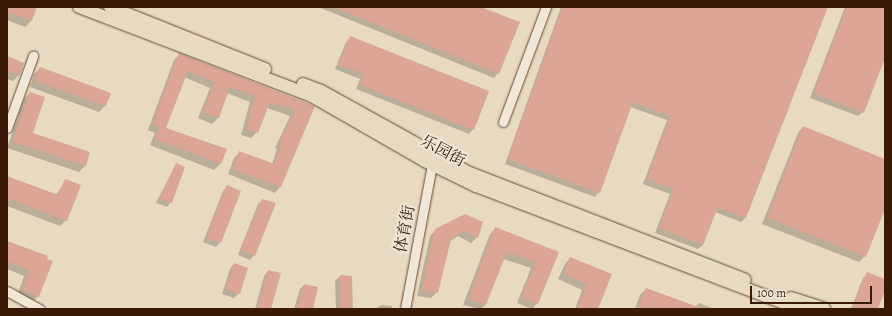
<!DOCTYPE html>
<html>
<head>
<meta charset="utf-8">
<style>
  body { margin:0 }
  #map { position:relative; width:892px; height:316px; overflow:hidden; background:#e8dac0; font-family:Alegreya,"Noto Serif SC",serif }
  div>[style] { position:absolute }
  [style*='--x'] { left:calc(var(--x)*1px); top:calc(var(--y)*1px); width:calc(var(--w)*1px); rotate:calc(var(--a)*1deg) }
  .shadow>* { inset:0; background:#0003 }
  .building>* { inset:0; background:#dca596 }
  .roads { filter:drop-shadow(0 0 1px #664935) drop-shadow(0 0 1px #664935) }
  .minor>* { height:9px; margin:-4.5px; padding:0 4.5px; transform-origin:4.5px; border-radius:4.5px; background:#f0e7d6 }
  .major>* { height:12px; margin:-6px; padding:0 6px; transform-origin:6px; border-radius:6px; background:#e8dac0 }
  span { translate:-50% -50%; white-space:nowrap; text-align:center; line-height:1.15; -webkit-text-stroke:4px #f0e7d6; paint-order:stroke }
  .street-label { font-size:16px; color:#3a1907 }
  .frame { position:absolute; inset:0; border:8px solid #3a1907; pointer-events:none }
  .scale { position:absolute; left:750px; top:286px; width:122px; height:18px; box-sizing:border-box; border:2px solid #3a1907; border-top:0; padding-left:5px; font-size:12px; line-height:14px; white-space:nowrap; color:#3a1907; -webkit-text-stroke:3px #f0e7d6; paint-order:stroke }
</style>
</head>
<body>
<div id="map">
  <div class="shadow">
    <i style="clip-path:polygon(7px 7px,36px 7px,31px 21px,25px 27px,7px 20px)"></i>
    <i style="clip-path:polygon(318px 7px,479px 7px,498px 73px,494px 78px)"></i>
    <i style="clip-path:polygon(561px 7px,827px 7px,745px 218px,741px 222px,715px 212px,703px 245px,698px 249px,655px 233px,670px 194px,643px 184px,667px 120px,630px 107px,599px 192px,595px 197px,505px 164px)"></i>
    <i style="clip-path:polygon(845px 7px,885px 7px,885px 55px,863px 112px,858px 116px,810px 98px)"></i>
    <i style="clip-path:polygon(350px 38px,473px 129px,469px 134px,356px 89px,360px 79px,335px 69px,346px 42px)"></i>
    <i style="clip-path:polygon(180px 54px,314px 107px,280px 187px,275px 193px,228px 174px,234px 158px,240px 152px,272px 164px,277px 149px,275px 148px,290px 116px,267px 108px,257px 132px,251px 138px,241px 135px,250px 102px,227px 93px,218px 118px,212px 124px,198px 118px,210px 88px,184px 77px,165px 128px,226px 150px,220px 164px,214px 170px,150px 145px,155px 133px,148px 130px,174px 60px)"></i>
    <i style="clip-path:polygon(7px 57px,23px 64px,19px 75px,13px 81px,7px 79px)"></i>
    <i style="clip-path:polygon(40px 68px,110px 93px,105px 106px,99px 112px,30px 87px,34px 74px)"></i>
    <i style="clip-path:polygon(30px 93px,31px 134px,89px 153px,85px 166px,79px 172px,7px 148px,24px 99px)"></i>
    <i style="clip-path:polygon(803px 127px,885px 160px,885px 206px,865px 256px,859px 262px,762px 224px,798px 133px)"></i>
    <i style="clip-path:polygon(176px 164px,171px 202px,167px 207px,156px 203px)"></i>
    <i style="clip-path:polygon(7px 178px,56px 195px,66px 180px,66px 220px,60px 226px,7px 206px)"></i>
    <i style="clip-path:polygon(227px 186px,220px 242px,216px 247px,203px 242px,223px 191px)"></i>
    <i style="clip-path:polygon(262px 200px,254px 255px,250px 260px,238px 255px,258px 204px)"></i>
    <i style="clip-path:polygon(482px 223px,477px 237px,471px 243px,458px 236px,449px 242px,437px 292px,431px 298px,417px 296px,430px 236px,436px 230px)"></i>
    <i style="clip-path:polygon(496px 228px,558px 253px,537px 303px,532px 309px,517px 303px,531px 268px,503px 259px,485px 305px,481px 309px,463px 305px,490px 234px)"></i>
    <i style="clip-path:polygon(7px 242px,47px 257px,38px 296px,32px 302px,17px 296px,24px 276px,7px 269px)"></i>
    <i style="clip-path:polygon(570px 258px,611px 274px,597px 309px,575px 309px,582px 290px,558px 279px,565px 264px)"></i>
    <i style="clip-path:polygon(234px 264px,239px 293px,234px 298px,222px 294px,230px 269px)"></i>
    <i style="clip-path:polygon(268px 271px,270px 309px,255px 309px,264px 276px)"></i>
    <i style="clip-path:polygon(868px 273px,885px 280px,877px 309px,851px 309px,863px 278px)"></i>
    <i style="clip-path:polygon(340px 276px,351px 277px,351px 309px,336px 309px,335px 281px)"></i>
    <i style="clip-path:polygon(304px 285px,312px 309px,294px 309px,300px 289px)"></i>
    <i style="clip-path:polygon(646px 289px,695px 307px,699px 303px,714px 309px,635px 309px,640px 295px)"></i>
    <i style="clip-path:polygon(381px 305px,392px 306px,392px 309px,376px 309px)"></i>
  </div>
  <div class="building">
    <i style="clip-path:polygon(7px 7px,37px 7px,32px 21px,7px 12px)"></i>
    <i style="clip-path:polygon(334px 7px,481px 7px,520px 22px,499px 74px)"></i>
    <i style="clip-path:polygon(563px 7px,828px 7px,746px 218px,718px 207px,703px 245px,659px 228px,674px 189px,647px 179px,671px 116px,633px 102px,600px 193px,508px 159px)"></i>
    <i style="clip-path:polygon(847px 7px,885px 7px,885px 58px,864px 113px,814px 93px)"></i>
    <i style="clip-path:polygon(350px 36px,489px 91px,474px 130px,360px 85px,364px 74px,339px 65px)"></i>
    <i style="clip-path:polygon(179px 53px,315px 106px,281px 187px,233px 169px,239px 151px,275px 164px,282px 143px,280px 142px,295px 110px,270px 102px,258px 133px,247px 129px,251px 115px,249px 114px,256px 96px,230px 87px,219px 118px,203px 112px,215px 82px,188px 71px,166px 128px,227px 149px,221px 164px,155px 139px,160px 127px,153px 124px)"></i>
    <i style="clip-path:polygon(7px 56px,24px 63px,20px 75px,7px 71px)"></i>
    <i style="clip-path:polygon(40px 67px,111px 93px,106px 106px,35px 81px)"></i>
    <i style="clip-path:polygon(30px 92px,45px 97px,33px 133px,90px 152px,86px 166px,13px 142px)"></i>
    <i style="clip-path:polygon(803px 126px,885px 159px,885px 209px,866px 257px,768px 218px)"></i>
    <i style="clip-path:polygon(176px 163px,185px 167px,172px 203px,160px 198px)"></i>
    <i style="clip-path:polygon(7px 176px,58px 195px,65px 179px,81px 185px,67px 221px,7px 198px)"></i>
    <i style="clip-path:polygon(227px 185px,241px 191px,221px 243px,207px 238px)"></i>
    <i style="clip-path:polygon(262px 199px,276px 203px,255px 256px,241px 250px)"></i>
    <i style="clip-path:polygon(465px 214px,483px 222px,478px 238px,465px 231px,451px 239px,438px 293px,422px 291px,435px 229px)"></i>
    <i style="clip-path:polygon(495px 227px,559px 252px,538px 304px,522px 297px,536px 262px,507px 252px,486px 305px,469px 299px)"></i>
    <i style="clip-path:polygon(7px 241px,48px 256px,47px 259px,53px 261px,39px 297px,23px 290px,29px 270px,7px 261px)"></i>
    <i style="clip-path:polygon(570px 257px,612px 274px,598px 309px,578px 309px,587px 284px,564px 273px)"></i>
    <i style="clip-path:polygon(234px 263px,248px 268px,240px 294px,226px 289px)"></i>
    <i style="clip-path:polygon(268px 270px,281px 273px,271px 309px,258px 309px)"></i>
    <i style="clip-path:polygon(867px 272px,885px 279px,885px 290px,878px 309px,853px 307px)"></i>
    <i style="clip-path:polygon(340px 275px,352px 276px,353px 309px,340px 309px)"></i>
    <i style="clip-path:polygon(304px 284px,318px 287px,313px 309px,297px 309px)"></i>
    <i style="clip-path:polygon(646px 288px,701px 308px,700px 309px,638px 309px)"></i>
  </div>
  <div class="roads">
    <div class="minor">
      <i style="--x:503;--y:122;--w:123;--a:-69.5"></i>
      <i style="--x:7;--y:128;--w:77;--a:-70.1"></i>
      <i style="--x:7;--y:291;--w:38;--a:29"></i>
      <i style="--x:405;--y:309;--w:153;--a:-79.4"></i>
    </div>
    <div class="major">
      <i style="--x:79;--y:7;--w:249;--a:20.9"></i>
      <i style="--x:312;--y:96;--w:130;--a:29.9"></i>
      <i style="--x:425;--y:161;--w:57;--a:26.1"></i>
      <i style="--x:476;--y:186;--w:346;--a:20.8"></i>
      <i style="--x:110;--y:7;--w:167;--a:21.8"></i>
      <i style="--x:303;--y:84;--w:19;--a:21"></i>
      <i style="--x:321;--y:91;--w:167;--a:29"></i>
      <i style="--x:467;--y:172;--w:298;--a:21.2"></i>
      <i style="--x:791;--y:298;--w:35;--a:18"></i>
    </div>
  </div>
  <div class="street-label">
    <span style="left:443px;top:151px;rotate:28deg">乐园街</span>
    <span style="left:405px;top:229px;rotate:-79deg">体育街</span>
  </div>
  <div class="frame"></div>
  <div class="scale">100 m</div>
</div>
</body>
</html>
